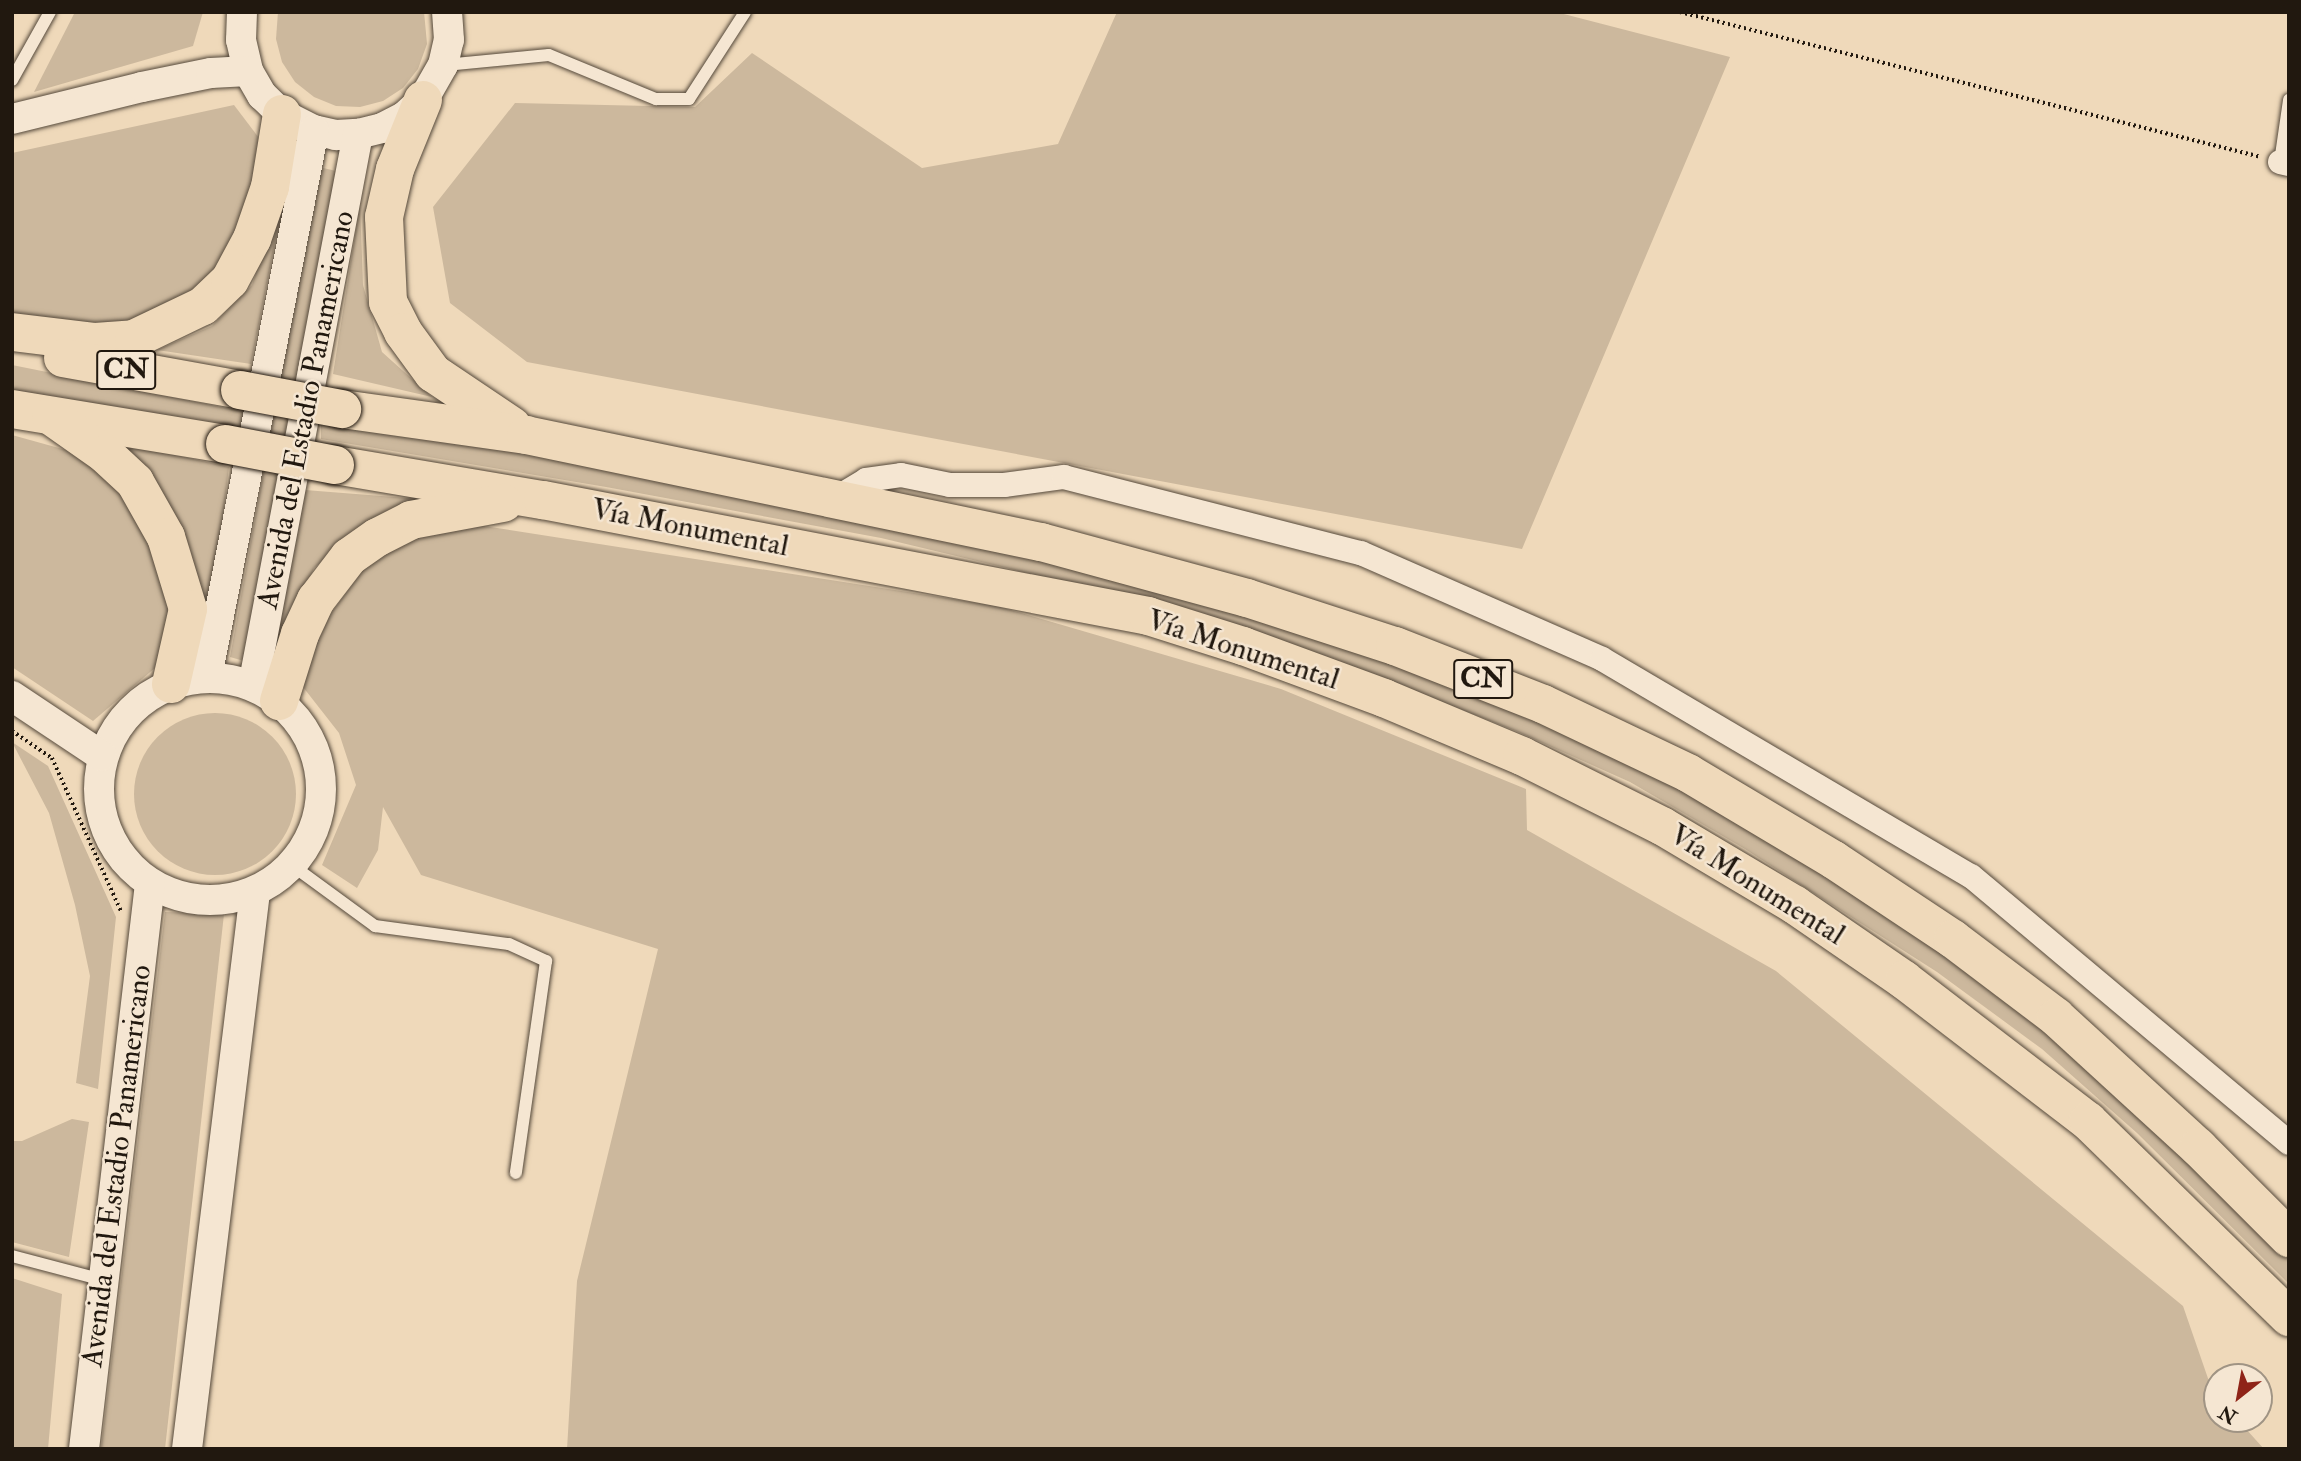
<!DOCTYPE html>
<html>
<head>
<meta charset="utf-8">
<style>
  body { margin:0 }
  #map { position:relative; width:2301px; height:1461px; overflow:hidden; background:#efd9ba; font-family:"IM FELL Double Pica",serif }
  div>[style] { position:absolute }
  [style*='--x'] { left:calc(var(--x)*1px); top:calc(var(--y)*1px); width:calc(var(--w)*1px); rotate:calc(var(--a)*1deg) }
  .green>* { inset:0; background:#ccb89d }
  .round { border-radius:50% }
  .path>* { height:3.5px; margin-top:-1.75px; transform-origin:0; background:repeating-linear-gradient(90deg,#21180f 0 2px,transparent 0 5.5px) }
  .roads { filter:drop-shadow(0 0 2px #54483a) drop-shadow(0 0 2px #54483a) }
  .service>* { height:12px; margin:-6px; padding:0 6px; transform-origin:6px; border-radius:6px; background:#f5e6d2 }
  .minor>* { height:24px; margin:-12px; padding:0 12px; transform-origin:12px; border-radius:12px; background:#f5e6d2 }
  .tertiary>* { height:30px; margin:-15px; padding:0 15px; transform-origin:15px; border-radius:15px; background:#f5e6d2 }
  .tertiary>.ring { margin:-15px; padding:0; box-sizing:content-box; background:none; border:30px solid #f5e6d2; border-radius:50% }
  .motorway>* { height:38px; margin:-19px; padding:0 19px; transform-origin:19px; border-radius:19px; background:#efd9ba }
  .bridges { filter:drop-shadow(0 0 2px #21180f) drop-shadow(0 0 2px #21180f) }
  .motorway-bridge>* { height:38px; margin:-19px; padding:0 19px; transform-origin:19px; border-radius:19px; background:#efd9ba }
  span { translate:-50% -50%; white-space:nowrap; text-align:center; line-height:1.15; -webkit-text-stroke:5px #f5e6d2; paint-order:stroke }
  .shield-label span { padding:2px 5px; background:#f5e6d2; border:2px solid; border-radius:5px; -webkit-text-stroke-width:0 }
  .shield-label { font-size:28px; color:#21180f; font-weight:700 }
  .street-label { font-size:30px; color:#21180f }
  .frame { position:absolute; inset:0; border:14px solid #21180f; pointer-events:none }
  .north { position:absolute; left:2203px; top:1363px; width:70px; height:70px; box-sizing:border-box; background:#f5e6d2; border:2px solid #a09484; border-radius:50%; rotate:211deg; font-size:19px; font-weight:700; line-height:28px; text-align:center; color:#21180f }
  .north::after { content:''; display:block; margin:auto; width:24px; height:32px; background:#8f2418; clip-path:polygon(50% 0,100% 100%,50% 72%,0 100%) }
</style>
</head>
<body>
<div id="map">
  <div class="green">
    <i style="clip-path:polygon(75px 12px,203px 12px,193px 46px,34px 92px)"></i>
    <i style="clip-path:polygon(278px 12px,424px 12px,427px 44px,418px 69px,403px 88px,383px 101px,360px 107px,336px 106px,314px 97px,295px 82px,282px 62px,276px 39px)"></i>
    <i style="clip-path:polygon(1117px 12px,1556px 12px,1730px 57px,1522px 549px,527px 362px,450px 303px,433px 207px,515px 103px,695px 107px,752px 53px,922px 168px,1058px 144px)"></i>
    <i style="clip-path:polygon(234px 105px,259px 138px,255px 189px,241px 231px,212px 274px,169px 307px,119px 327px,12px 314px,12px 153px)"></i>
    <i style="clip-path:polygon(319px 167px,336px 171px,244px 661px,230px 657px)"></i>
    <i style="clip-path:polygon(287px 181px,251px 364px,157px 350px,212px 326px,252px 285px)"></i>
    <i style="clip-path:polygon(360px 204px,363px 285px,382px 352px,432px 397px,333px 374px)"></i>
    <i style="clip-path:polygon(12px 365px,246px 412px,244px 428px,12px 390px)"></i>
    <i style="clip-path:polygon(321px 425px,459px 442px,886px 519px,1358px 648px,1635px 763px,1750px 829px,1942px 952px,2047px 1029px,2142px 1113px,2289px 1259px,2289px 1284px,2137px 1133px,2042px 1049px,1937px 972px,1745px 849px,1630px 782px,1516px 731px,1353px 667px,1102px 591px,881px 538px,606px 487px,321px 439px)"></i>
    <i style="clip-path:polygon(12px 435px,66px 450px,118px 481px,150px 542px,175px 602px,163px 661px,93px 721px,12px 667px)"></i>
    <i style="clip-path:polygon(113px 441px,229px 467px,212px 603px,200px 604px,190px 548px,159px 492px)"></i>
    <i style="clip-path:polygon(305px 490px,432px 500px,364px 523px,314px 568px,267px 671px)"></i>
    <i style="clip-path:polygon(484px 526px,997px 606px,1281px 689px,1526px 789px,1527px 830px,1776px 971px,2183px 1306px,2212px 1390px,2217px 1396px,2217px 1419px,2237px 1419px,2264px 1449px,567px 1449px,577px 1281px,658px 949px,421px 875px,383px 807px,378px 850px,357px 888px,322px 865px,356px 785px,339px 733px,303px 687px,312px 639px,366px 566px,425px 531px)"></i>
    <i class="round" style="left:134px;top:713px;width:162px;height:162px"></i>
    <i style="clip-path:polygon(12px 742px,48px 766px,116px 917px,98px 1089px,76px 1083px,90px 976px,75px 905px,49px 813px)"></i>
    <i style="clip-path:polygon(165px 912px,224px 914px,165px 1449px,101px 1449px)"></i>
    <i style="clip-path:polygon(72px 1119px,89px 1122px,69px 1257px,12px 1242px,12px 1141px,22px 1141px)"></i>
    <i style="clip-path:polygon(12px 1278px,62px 1294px,48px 1449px,12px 1449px)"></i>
  </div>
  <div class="path">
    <i style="--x:1680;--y:12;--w:599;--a:14.01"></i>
    <i style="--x:12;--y:731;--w:48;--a:34"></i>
    <i style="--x:52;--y:758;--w:168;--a:65.7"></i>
  </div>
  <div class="roads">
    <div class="service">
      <i style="--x:445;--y:65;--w:104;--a:-5.5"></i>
      <i style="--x:549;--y:55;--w:116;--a:22.4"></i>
      <i style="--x:656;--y:99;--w:33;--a:0"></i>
      <i style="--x:689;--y:99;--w:103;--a:-57.2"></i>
      <i style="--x:12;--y:80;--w:78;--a:-60.8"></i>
      <i style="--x:2280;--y:162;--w:63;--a:-81.7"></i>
      <i style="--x:293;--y:866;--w:102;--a:36.2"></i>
      <i style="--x:375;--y:926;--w:135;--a:7.7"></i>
      <i style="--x:509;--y:944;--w:41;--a:24.7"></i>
      <i style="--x:546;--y:961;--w:214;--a:98.1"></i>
      <i style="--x:12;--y:1256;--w:94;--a:14.8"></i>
    </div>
    <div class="minor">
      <i style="--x:2280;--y:162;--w:9;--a:13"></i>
      <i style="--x:838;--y:497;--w:33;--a:-31"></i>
      <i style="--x:866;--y:480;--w:35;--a:-8"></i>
      <i style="--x:901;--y:475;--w:50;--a:11.5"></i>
      <i style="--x:950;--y:485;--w:54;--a:0"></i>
      <i style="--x:1004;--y:485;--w:61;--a:-7.6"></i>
      <i style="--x:1064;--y:477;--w:307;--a:14.4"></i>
      <i style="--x:1361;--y:553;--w:263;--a:23.7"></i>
      <i style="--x:1602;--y:659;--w:428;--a:30.5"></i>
      <i style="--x:1971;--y:876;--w:415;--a:40"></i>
    </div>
    <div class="tertiary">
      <i style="--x:242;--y:12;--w:28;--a:92"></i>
      <i style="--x:241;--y:40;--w:32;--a:77"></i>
      <i style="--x:248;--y:71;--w:28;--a:60"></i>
      <i style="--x:262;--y:95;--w:28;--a:44"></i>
      <i style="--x:282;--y:114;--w:36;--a:27"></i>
      <i style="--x:314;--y:130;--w:23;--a:13"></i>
      <i style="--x:336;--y:135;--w:22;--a:-3"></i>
      <i style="--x:358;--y:134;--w:25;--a:-14"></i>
      <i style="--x:382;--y:128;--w:25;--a:-27"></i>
      <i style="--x:404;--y:117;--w:25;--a:-42"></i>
      <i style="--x:423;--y:100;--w:40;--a:-60.3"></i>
      <i style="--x:443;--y:65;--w:26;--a:-77"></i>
      <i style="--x:449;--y:40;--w:28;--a:-94"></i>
      <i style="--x:12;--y:119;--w:134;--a:-13.8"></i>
      <i style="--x:142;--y:87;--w:70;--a:-11.5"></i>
      <i style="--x:211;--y:73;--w:37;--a:-3"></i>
      <i style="--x:207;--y:677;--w:557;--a:-78.93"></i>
      <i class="ring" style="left:99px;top:678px;width:192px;height:192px"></i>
      <i style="--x:253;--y:686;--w:562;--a:-79.23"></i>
      <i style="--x:12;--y:696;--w:108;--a:33.7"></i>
      <i style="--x:84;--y:1449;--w:569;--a:-83.34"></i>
      <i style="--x:187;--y:1449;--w:561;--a:-83.04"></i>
    </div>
    <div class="motorway">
      <i style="--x:423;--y:100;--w:74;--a:112.1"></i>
      <i style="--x:395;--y:169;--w:49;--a:102.9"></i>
      <i style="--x:384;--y:217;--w:85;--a:87.3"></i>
      <i style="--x:388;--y:302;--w:34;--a:63"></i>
      <i style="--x:403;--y:332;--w:51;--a:53.8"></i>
      <i style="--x:433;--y:373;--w:95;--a:33.9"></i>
      <i style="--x:12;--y:332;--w:84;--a:6.9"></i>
      <i style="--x:95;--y:342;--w:39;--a:-4"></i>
      <i style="--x:134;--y:339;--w:76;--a:-25.6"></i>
      <i style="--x:203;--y:306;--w:37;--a:-44"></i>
      <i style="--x:230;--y:280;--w:47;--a:-61.8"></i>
      <i style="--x:252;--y:239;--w:55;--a:-70.9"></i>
      <i style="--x:270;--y:187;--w:74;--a:-80.7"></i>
      <i style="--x:63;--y:358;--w:180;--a:10.2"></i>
      <i style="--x:12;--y:409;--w:216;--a:9.3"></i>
      <i style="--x:342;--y:409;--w:186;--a:8"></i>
      <i style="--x:526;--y:435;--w:526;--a:11.74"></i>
      <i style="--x:1041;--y:542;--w:213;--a:15.2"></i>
      <i style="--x:1247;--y:598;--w:156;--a:18"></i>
      <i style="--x:1395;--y:646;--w:159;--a:21.4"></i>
      <i style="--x:1543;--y:704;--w:161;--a:25.4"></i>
      <i style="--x:1688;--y:773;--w:170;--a:30.8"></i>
      <i style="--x:1834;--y:860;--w:143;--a:33.6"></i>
      <i style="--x:1953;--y:939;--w:129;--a:37.1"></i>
      <i style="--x:2056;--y:1017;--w:193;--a:42.5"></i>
      <i style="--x:2198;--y:1147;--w:129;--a:45"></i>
      <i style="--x:51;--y:416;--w:66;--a:35.1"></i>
      <i style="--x:105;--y:454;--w:41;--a:43"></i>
      <i style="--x:135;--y:482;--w:63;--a:60.6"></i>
      <i style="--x:166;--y:537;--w:75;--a:73"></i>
      <i style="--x:188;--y:609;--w:77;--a:102.8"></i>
      <i style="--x:335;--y:465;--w:211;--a:9.6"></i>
      <i style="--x:543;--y:500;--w:616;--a:10.85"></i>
      <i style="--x:1148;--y:616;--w:100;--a:17.5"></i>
      <i style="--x:1243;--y:646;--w:150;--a:20.2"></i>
      <i style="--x:1384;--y:698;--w:150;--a:22.8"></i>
      <i style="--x:1522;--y:756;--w:157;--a:26.6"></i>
      <i style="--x:1662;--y:826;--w:155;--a:30.7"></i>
      <i style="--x:1795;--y:905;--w:132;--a:34.5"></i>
      <i style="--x:1904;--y:980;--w:232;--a:37.5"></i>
      <i style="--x:2088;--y:1121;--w:281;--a:44.3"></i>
      <i style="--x:279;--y:701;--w:70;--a:-72.6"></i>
      <i style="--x:300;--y:634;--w:38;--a:-65"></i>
      <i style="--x:316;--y:600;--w:54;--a:-52.5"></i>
      <i style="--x:349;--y:557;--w:35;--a:-35"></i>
      <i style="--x:378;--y:537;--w:37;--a:-27"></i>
      <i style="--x:411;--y:520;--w:94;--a:-10.5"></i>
    </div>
  </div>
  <div class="bridges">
    <div class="motorway-bridge">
      <i style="--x:240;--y:390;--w:104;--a:10.6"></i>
      <i style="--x:225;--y:444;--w:112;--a:10.8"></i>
    </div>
  </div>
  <div class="shield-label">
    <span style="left:126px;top:370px">CN</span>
    <span style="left:1483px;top:679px">CN</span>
  </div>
  <div class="street-label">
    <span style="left:306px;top:410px;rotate:-79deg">Avenida del Estadio Panamericano</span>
    <span style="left:690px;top:528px;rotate:11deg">Vía Monumental</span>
    <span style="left:1243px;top:650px;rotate:18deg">Vía Monumental</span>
    <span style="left:1757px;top:885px;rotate:32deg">Vía Monumental</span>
    <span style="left:117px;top:1166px;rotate:-83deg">Avenida del Estadio Panamericano</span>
  </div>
  <div class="frame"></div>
  <div class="north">N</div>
</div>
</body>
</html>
